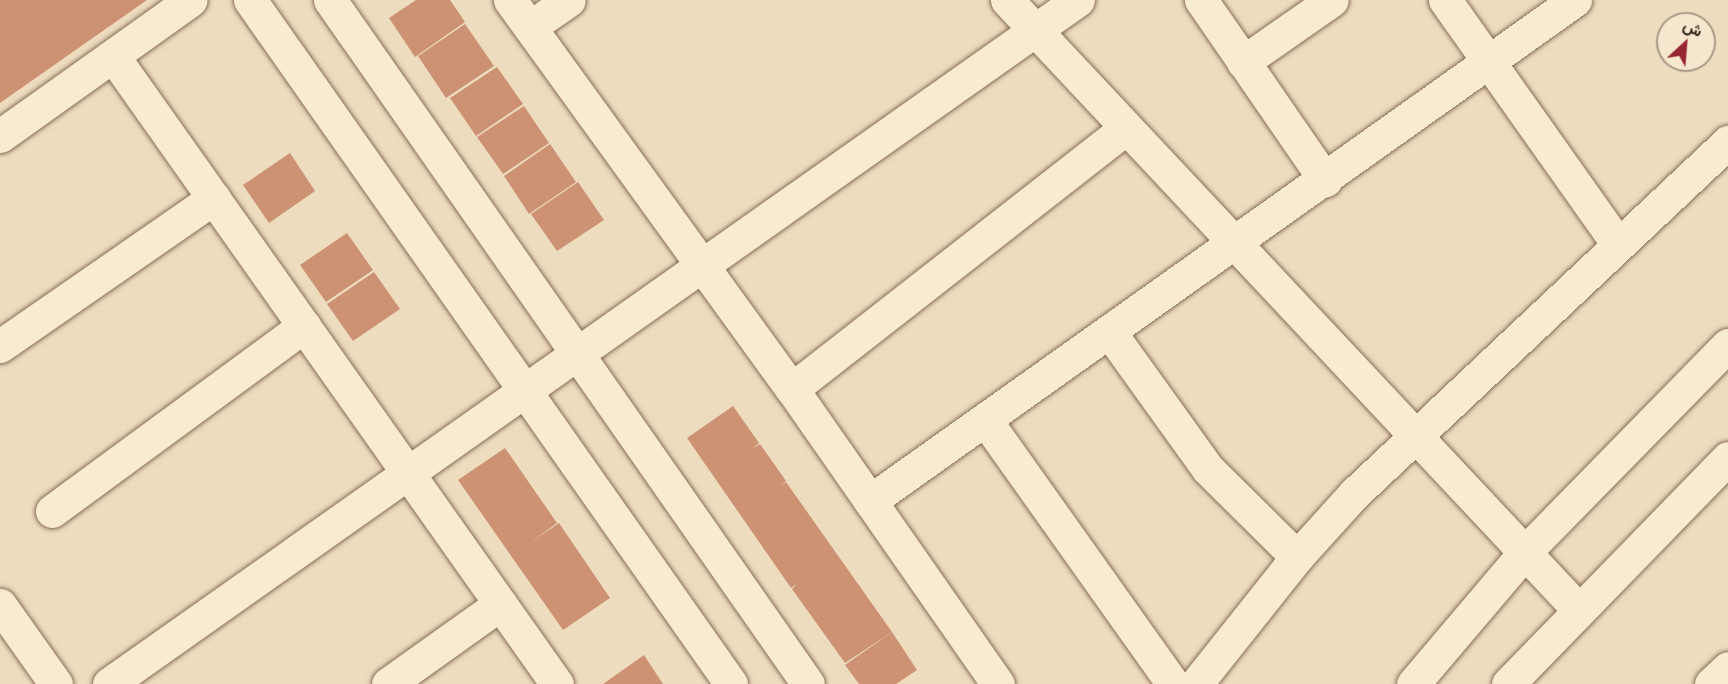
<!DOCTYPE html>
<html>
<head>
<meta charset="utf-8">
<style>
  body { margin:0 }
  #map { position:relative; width:1728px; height:684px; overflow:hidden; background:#eedcbf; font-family:"IBM Plex Serif",Vazirmatn,serif }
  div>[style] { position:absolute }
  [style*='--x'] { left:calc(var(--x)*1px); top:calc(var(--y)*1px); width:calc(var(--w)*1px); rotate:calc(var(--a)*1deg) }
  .building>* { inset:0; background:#cd9274 }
  .roads { filter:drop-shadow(0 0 2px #876d57) drop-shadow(0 0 2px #876d57) }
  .minor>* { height:33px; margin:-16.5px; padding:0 16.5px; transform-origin:16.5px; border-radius:16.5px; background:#f9ead2 }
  span { translate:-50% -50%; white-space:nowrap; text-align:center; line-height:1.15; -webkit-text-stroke:4.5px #f6e7ce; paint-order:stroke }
  .north { position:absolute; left:1656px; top:12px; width:60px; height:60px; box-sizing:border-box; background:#f6e7ce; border:2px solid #a99a87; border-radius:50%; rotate:26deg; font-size:16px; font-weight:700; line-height:24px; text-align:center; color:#36261c }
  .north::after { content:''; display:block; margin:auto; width:21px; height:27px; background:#972630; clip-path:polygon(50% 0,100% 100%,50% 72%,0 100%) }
</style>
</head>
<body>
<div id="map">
  <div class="building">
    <i style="clip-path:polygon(0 0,147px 0,0 103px)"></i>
    <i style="clip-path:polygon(416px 0,450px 0,465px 22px,415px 57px,389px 18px)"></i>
    <i style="clip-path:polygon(465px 24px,494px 66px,446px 98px,418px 56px)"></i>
    <i style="clip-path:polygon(497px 67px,523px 104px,476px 136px,450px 98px)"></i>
    <i style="clip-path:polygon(524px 106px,549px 143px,503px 174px,477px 137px)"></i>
    <i style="clip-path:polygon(550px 144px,576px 182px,529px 214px,504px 176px)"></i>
    <i style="clip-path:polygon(290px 153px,315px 191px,269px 223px,243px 185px)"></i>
    <i style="clip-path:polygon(578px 182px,604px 220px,557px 251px,531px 214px)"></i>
    <i style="clip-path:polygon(347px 233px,373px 270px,326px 302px,300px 265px)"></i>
    <i style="clip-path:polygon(374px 272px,400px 309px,353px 341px,327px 304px)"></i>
    <i style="clip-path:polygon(733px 406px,759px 443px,753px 448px,760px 444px,786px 481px,780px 486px,786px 482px,892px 632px,845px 663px,792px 589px,797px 584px,791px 588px,687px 438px)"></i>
    <i style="clip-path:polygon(505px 448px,557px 523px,530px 543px,559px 523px,610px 598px,563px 630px,458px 480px)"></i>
    <i style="clip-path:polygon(892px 632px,917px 670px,896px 684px,859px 684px,845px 665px)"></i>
    <i style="clip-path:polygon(644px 655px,663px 684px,603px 684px)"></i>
  </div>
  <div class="roads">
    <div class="minor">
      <i style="--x:250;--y:0;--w:836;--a:54.88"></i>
      <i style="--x:330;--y:0;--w:834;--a:55.05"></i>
      <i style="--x:510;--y:0;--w:480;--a:54.1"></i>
      <i style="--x:792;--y:389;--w:360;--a:55.1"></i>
      <i style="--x:1007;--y:0;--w:833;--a:46.85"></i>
      <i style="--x:1201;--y:0;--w:219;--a:55.4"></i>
      <i style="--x:1445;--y:0;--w:299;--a:54.7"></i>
      <i style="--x:530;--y:27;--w:47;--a:-34.7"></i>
      <i style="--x:113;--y:56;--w:769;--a:54.74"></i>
      <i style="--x:1243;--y:62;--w:108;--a:-34.9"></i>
      <i style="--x:0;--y:136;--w:234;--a:-35.5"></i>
      <i style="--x:1111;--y:334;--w:166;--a:54.3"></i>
      <i style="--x:1208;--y:469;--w:125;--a:44.7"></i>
      <i style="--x:0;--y:346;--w:260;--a:-34.7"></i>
      <i style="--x:792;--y:389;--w:424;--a:-38"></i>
      <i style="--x:986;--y:421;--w:323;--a:54.6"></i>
      <i style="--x:870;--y:501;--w:865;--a:-35.4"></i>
      <i style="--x:52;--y:511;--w:313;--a:-36.3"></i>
      <i style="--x:0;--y:605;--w:97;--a:54.7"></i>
      <i style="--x:109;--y:684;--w:1186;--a:-35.22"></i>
      <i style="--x:388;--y:684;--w:138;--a:-35.5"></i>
      <i style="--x:1196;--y:684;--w:162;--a:-51.5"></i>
      <i style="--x:1297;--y:557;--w:85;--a:-47.9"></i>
      <i style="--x:1354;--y:494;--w:514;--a:-43.26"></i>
      <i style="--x:1413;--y:684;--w:172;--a:-49.7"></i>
      <i style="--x:1524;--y:553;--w:291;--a:-45.6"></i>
      <i style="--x:1508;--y:684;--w:315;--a:-45.8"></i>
      <i style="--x:1711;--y:684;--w:23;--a:-43"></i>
    </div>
  </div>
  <div class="north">ش</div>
</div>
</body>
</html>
